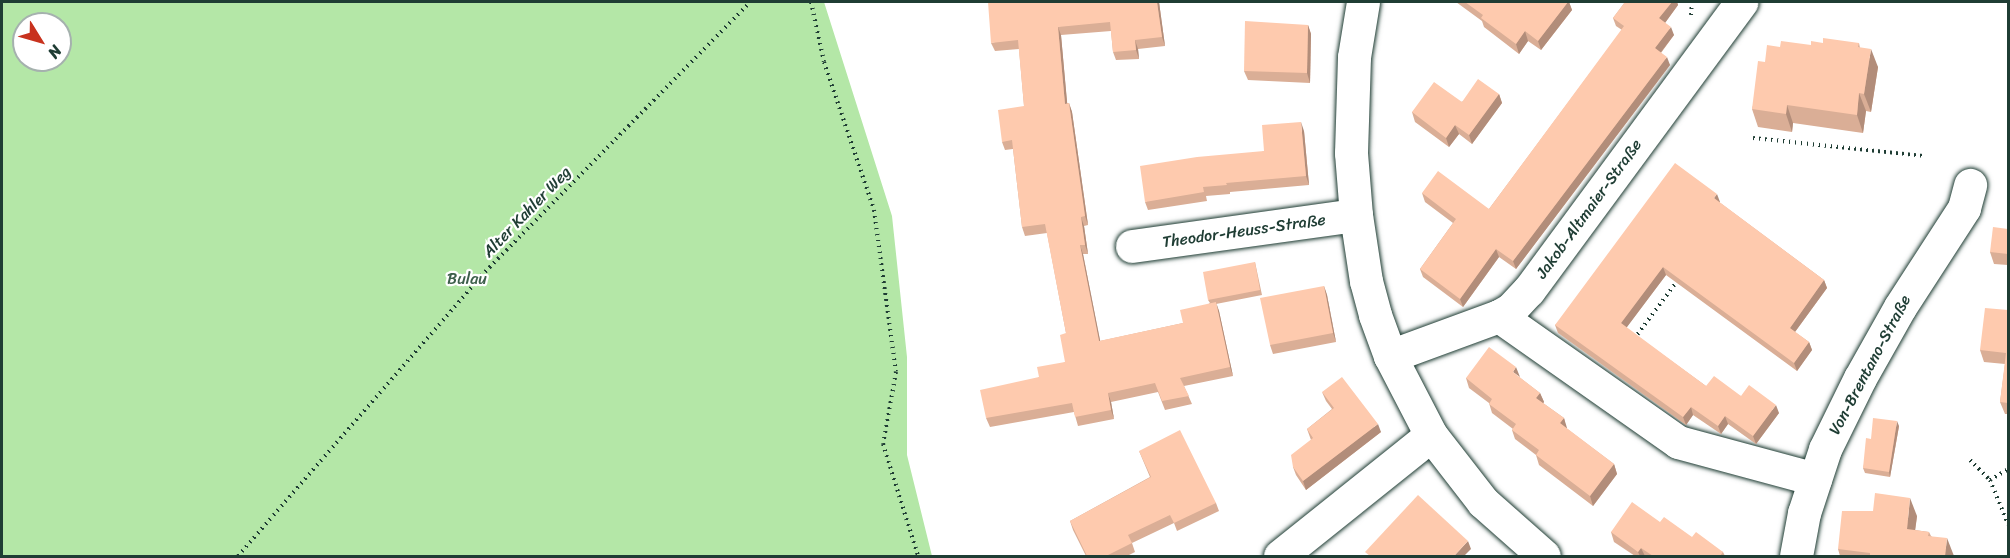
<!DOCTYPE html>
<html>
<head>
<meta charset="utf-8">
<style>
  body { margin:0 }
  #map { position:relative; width:2010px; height:558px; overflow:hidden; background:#fff; font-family:Sriracha,sans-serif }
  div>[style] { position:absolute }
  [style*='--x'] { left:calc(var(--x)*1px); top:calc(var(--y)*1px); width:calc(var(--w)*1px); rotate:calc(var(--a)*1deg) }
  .green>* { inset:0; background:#b4e7a7 }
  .path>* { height:4px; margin-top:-2px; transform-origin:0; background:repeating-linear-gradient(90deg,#1f3d34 0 1.5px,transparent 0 6px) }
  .roads { filter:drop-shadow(0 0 2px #1f3d34) drop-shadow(0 0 2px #1f3d34) }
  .minor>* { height:33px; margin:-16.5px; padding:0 16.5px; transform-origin:16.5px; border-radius:16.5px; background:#fff }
  .wall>* { inset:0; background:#daae96 }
  .shaded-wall>* { inset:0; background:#b28d7a }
  .building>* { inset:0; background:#fecaae }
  span { translate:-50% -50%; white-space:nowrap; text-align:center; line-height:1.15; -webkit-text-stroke:4.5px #fff; paint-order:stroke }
  .street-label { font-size:16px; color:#1f3d34 }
  .park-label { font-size:16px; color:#3d5f4b }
  .frame { position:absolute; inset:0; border:3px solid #1f3d34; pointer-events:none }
  .north { position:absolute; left:12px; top:12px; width:60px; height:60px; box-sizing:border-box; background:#fff; border:2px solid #a5b1ae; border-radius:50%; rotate:127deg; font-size:16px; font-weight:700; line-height:24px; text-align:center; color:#1f3d34 }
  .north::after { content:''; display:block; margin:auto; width:21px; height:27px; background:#c8321e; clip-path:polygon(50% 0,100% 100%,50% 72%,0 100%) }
</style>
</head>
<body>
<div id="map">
  <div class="green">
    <i style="clip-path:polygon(evenodd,2px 2px,824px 2px,892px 216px,907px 357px,907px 455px,932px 556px,2px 556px,2px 2px,24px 24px,60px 24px,60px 60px,24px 60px,24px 24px)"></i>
  </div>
  <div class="path">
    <i style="--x:811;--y:2;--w:61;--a:77.8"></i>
    <i style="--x:824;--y:62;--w:156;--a:71.3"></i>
    <i style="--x:874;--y:210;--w:163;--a:82.3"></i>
    <i style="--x:896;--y:372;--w:73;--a:100.2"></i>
    <i style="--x:883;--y:444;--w:117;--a:72.6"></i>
    <i style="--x:1691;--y:15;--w:13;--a:-86"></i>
    <i style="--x:1753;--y:138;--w:171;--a:6"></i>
    <i style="--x:1634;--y:339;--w:74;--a:-53.3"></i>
    <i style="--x:1970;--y:460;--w:28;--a:45"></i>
    <i style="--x:1990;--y:480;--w:48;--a:67.8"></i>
    <i style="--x:1990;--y:480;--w:21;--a:-31"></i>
    <i style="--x:238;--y:556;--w:371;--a:-49"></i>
    <i style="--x:481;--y:276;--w:384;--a:-45.5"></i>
  </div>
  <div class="roads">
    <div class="minor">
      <i style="--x:1363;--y:2;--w:56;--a:99.3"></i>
      <i style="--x:1354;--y:57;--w:96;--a:91.8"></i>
      <i style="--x:1351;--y:153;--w:62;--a:85.4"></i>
      <i style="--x:1356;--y:215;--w:67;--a:81.4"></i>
      <i style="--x:1366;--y:281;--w:35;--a:75"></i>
      <i style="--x:1375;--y:315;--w:44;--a:69.9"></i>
      <i style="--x:1390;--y:356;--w:89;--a:62.6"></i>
      <i style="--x:1431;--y:435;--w:85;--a:52.2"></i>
      <i style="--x:1483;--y:502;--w:81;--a:41.5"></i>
      <i style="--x:1132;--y:246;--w:226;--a:-7.9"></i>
      <i style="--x:1499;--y:316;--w:219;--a:35.1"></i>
      <i style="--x:1678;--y:442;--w:142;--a:15.1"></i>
      <i style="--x:1390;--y:356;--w:116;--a:-20.2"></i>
      <i style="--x:1499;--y:316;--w:14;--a:-30"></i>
      <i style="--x:1511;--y:309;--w:26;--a:-47"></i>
      <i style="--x:1529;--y:290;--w:358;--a:-53.6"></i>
      <i style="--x:1280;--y:556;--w:193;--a:-38.7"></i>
      <i style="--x:1796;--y:556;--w:44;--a:-79.5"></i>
      <i style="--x:1804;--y:513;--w:67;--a:-71.8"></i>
      <i style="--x:1825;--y:449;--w:79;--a:-63.8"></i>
      <i style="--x:1860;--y:378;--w:81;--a:-60.6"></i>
      <i style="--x:1900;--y:307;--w:118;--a:-57.1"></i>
      <i style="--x:1964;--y:208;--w:24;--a:-75"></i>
    </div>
  </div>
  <div class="wall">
    <i style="clip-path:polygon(1159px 2px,1165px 46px,1138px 49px,1139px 59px,1116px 60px,1113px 52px,1111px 31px,1061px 35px,1067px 103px,1069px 103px,1072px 112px,1088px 225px,1084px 226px,1088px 254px,1083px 254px,1100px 341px,1183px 323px,1210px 303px,1208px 300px,1255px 262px,1262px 295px,1216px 304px,1219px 311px,1233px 376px,1184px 386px,1192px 404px,1165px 410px,1158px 392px,1111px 402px,1114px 419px,1078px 426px,1074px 412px,990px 427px,986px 418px,1039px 377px,1065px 362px,1066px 333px,1047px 233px,1025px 236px,1022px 227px,1013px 149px,1005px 150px,1002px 142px,1024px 106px,1019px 49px,995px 51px,991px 43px)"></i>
    <i style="clip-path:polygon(1456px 2px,1569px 2px,1572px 10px,1541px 50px,1528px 41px,1519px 54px,1484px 27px,1482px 21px)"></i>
    <i style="clip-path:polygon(1625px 2px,1677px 2px,1678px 5px,1665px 23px,1674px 35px,1661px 53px,1670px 65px,1516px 269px,1499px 257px,1463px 307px,1423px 277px,1420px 269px,1453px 223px,1425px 202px,1422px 193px,1489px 209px,1622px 30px,1616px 26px,1613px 18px)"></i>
    <i style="clip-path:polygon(1308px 25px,1311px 34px,1310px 83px,1248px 80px,1244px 71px)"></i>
    <i style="clip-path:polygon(1823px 43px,1859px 43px,1860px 48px,1878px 67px,1871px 112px,1866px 111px,1863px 133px,1793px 123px,1792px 132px,1758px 127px,1752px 109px,1765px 62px,1811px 45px)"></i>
    <i style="clip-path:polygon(1499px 94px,1502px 103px,1472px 144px,1459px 134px,1449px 147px,1415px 122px,1412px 112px)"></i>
    <i style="clip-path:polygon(1304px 131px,1309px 185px,1230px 192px,1230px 194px,1206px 196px,1207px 201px,1148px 210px,1145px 202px,1264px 151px)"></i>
    <i style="clip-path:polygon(1719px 202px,1824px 280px,1827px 288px,1795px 332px,1809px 342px,1812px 350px,1797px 371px,1666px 275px,1626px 328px,1706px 386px,1741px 396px,1779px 413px,1756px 444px,1728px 424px,1721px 434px,1693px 415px,1686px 425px,1558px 333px,1555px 325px,1720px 202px)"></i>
    <i style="clip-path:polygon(2008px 229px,2008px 265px,1994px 264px,1990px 252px)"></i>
    <i style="clip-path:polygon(1324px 286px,1327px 295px,1336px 342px,1273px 354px,1270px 345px)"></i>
    <i style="clip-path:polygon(2008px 310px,2008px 414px,2005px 414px,2000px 402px,2005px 364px,1984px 362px,1980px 350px)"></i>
    <i style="clip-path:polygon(1519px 377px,1540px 393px,1544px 402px,1543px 403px,1564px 418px,1566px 428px,1614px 464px,1617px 474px,1593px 506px,1539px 465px,1536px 455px,1515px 439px,1512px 430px,1513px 429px,1492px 413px,1489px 403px,1469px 388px,1466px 378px)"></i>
    <i style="clip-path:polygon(1322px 392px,1381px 432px,1306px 490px,1296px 475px,1293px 467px,1311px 440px,1307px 429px,1332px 409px,1326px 401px)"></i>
    <i style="clip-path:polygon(1899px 426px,1890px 477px,1865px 473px,1863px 468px,1871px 439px)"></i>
    <i style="clip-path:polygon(1139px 451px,1216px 503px,1219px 511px,1177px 531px,1174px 523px,1132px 543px,1135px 552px,1127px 556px,1086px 556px,1073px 530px,1070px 521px,1150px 477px)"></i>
    <i style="clip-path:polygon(1917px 516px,1915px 530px,1929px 532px,1931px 536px,1954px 556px,1840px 556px,1838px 549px)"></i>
    <i style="clip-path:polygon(1660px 522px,1723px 552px,1725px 556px,1635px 556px,1614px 542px,1611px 532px)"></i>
  </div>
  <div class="shaded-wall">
    <i style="clip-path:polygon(1157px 2px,1159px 2px,1165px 46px,1162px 37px)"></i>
    <i style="clip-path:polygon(1568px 2px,1569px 2px,1572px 10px,1541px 50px,1538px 41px)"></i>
    <i style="clip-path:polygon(1672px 2px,1677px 2px,1678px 5px,1662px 27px,1659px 18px)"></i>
    <i style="clip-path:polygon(1308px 25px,1311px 34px,1310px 83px,1307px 73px)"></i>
    <i style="clip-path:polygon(1058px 27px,1061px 35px,1068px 112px,1065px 104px)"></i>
    <i style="clip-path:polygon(1671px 27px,1674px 35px,1658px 56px,1655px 48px)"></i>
    <i style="clip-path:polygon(1525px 31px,1528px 41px,1519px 54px,1516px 44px)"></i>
    <i style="clip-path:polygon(1135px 40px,1138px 49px,1139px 59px,1136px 50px)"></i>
    <i style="clip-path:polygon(1871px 49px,1878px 67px,1871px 112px,1864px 94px)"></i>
    <i style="clip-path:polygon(1667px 57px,1670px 65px,1516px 269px,1513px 261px)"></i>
    <i style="clip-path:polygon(1859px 93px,1866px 111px,1863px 133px,1857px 115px)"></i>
    <i style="clip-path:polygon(1499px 94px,1502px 103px,1472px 144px,1469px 135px)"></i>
    <i style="clip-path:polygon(1069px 103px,1072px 112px,1088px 225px,1085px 216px)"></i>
    <i style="clip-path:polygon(1787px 105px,1793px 123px,1792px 132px,1786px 114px)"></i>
    <i style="clip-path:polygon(1301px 122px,1304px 131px,1309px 185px,1306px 176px)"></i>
    <i style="clip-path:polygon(1455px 125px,1459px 134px,1449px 147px,1446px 138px)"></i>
    <i style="clip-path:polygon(1717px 194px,1720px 202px,1717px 206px,1714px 198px)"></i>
    <i style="clip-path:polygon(1081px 217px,1084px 226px,1088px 254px,1085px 245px)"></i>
    <i style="clip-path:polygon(1080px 245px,1083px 254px,1102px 350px,1099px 341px)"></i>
    <i style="clip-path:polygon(1496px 249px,1499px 257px,1463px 307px,1460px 299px)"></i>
    <i style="clip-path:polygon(1663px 267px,1666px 275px,1624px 331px,1621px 323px)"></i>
    <i style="clip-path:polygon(1824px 280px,1827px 288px,1792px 336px,1790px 328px)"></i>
    <i style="clip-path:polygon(1324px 286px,1327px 295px,1336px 342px,1333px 333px)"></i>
    <i style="clip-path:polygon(1216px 302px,1219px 311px,1233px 376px,1230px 367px)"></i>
    <i style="clip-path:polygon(1809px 342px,1812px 350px,1797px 371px,1794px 363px)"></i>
    <i style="clip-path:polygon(1516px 367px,1520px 377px,1513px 372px)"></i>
    <i style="clip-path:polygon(1108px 393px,1111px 402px,1114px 419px,1111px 410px)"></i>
    <i style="clip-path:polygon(1540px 393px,1544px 402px,1540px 407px,1536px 398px)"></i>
    <i style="clip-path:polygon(1776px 405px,1779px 413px,1756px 444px,1753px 436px)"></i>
    <i style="clip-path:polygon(1691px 407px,1693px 415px,1686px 425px,1683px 417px)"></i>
    <i style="clip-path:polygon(1725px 416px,1728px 424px,1721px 434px,1718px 426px)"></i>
    <i style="clip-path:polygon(1564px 418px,1567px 428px,1563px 433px,1560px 423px)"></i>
    <i style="clip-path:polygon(1897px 421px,1899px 426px,1890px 477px,1889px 472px)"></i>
    <i style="clip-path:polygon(1378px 424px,1381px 432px,1306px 490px,1303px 481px)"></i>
    <i style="clip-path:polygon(1614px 464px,1617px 474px,1593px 506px,1590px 496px)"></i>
    <i style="clip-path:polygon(1910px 498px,1917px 516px,1913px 547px,1907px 529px)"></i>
    <i style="clip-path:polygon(1947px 538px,1954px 556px,1945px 556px)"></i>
    <i style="clip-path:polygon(1468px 541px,1471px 549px,1464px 556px,1454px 556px)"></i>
    <i style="clip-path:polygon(1641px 548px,1645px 556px,1640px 556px,1638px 552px)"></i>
  </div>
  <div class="building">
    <i style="clip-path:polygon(988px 2px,1157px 2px,1162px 37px,1135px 40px,1136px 50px,1113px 52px,1110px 22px,1058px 27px,1065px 104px,1069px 103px,1085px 216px,1081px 217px,1085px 245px,1080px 245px,1099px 341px,1183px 323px,1180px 310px,1216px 302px,1230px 367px,1180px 378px,1189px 396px,1162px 401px,1155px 383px,1108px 393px,1111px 410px,1075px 417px,1072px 403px,986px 418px,980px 390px,1039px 377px,1037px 367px,1065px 362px,1060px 335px,1066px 333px,1045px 224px,1022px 227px,1012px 140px,1002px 142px,998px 110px,1024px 106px,1018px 40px,991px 43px)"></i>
    <i style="clip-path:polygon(1465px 2px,1568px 2px,1538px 41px,1525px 31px,1516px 44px,1481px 18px,1483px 15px)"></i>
    <i style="clip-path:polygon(1625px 2px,1672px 2px,1659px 18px,1671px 27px,1655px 48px,1667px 57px,1513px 261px,1496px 249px,1460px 299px,1420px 269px,1456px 219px,1422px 193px,1438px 171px,1489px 209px,1624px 26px,1613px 18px)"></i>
    <i style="clip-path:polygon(1245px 21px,1308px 25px,1307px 73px,1244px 71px)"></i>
    <i style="clip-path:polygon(1823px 38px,1859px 43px,1858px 47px,1871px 49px,1864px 94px,1859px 93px,1857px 115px,1787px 105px,1786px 114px,1752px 109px,1758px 61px,1765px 62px,1767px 45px,1780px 47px,1781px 41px,1811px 45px,1811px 41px,1823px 43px)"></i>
    <i style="clip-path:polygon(1478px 79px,1499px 94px,1469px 135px,1455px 125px,1446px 138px,1412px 112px,1434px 82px,1462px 102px)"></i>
    <i style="clip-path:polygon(1301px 122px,1306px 176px,1226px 183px,1227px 185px,1203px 187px,1204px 192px,1145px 202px,1140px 166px,1197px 157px,1264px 151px,1262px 125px)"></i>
    <i style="clip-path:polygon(1675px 163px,1717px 194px,1714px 198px,1824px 280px,1790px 328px,1809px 342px,1794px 363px,1663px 267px,1621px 323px,1706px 386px,1714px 376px,1741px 396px,1749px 385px,1776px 405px,1753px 436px,1725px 416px,1718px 426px,1691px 407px,1683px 417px,1555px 325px)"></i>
    <i style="clip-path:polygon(1993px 227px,2008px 229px,2008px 254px,1990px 252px)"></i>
    <i style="clip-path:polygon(1255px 262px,1260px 290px,1208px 300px,1203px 272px)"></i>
    <i style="clip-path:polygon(1324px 286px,1333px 333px,1270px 345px,1260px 298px)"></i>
    <i style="clip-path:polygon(1985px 308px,2008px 310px,2008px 403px,2000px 402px,2006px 353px,1980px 350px)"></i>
    <i style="clip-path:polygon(1489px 347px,1516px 367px,1513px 372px,1540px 393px,1536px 398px,1564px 418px,1560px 423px,1614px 464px,1590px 496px,1536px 455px,1539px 450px,1512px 430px,1516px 424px,1489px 404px,1492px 399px,1466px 378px)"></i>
    <i style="clip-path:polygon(1342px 377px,1378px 424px,1303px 481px,1293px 467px,1291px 455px,1313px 438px,1307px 429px,1334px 408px,1322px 392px)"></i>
    <i style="clip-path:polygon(1873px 418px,1897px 421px,1889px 472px,1863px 468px,1866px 438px,1871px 439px)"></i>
    <i style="clip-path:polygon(1180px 430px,1216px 503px,1174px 523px,1170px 515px,1128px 535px,1132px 543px,1106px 556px,1087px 556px,1070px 521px,1151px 477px,1139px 451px)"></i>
    <i style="clip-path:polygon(1875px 493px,1910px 498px,1907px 529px,1929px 532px,1928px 536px,1947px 538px,1945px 556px,1870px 556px,1870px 553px,1838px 549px,1842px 511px,1873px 511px)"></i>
    <i style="clip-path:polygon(1418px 495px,1468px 541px,1454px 556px,1370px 556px,1365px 552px)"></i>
    <i style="clip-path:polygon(1632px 502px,1660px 522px,1664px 517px,1692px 537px,1696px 532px,1723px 552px,1720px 556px,1653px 556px,1641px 548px,1638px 552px,1611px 532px)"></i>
  </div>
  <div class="street-label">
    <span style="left:1589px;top:209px;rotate:-54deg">Jakob-Altmaier-Straße</span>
    <span style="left:527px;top:212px;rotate:-46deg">Alter Kahler Weg</span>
    <span style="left:1244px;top:231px;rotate:-8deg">Theodor-Heuss-Straße</span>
    <span style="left:1870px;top:365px;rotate:-62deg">Von-Brentano-Straße</span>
  </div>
  <div class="park-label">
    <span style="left:467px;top:279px">Bulau</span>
  </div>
  <div class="frame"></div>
  <div class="north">N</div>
</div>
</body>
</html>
